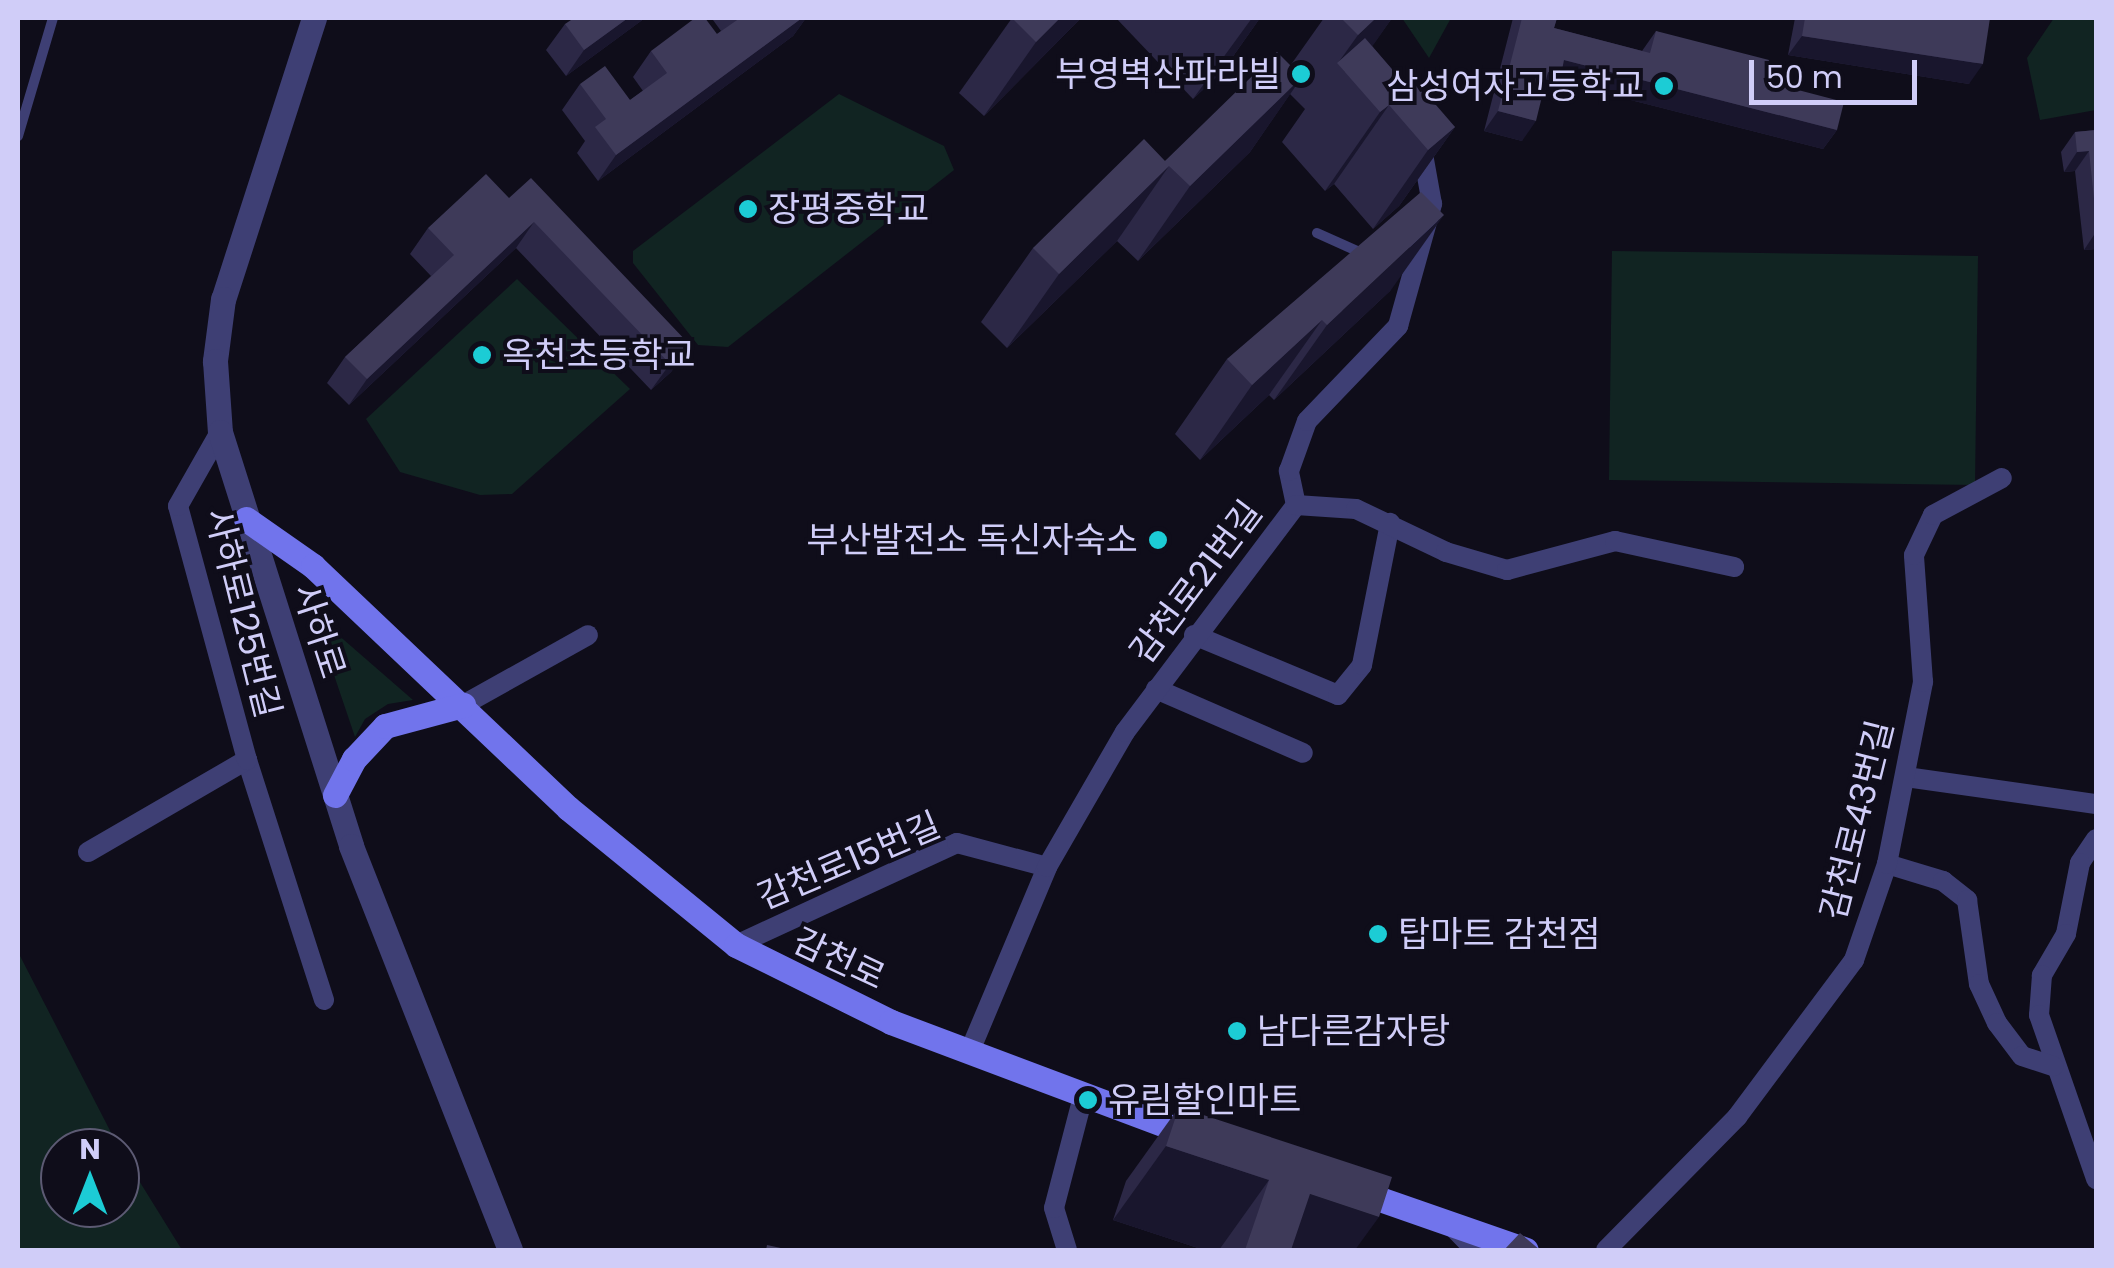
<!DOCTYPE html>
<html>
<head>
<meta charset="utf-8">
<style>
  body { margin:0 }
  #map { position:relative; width:2114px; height:1268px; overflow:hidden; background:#0f0d1a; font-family:Poppins,"Noto Sans KR",sans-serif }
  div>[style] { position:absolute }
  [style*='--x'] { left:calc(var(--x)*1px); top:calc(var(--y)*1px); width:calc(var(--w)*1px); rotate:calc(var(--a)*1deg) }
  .green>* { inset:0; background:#112422 }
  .service>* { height:10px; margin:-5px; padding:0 5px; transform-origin:5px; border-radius:5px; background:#3e3f74 }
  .minor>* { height:20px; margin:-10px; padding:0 10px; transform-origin:10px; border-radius:10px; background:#3e3f74 }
  .tertiary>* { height:25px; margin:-12.5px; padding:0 12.5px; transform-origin:12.5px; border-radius:12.5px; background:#3e3f74 }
  .secondary>* { height:25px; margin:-12.5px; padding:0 12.5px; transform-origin:12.5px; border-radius:12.5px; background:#7174ec }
  .wall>* { inset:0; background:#2c2846 }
  .shaded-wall>* { inset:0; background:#19162d }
  .building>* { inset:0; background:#3e3a59 }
  .dots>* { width:28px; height:28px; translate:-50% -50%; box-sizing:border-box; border:5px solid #0f0d1a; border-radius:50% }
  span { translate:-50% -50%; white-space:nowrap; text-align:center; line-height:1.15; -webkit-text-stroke:8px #0f0d1a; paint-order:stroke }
  .poi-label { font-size:35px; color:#d0cdf8 }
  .right { translate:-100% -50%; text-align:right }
  .left { translate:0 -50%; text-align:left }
  .street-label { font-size:35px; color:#d0cdf8 }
  .frame { position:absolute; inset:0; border:20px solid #d0cdf8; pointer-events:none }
  .north { position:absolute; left:40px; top:1128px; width:100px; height:100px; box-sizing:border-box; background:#0f0d1a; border:2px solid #5c5a73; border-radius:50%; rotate:0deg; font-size:28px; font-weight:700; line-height:40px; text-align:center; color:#d0cdf8 }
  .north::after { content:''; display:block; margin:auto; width:35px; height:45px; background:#1cccd5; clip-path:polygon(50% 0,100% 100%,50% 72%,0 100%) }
  .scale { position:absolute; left:1749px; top:60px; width:168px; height:45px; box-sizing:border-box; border:5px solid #d0cdf8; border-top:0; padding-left:12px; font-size:30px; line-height:35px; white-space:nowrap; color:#d0cdf8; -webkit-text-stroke:8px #0f0d1a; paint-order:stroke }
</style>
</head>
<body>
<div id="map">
  <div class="green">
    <i style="clip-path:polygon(1402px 18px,1451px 18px,1429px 58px)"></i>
    <i style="clip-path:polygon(2054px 18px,2096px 18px,2096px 110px,2040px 120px,2027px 58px)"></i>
    <i style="clip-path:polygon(839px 94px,944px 146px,954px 170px,728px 347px,698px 345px,633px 263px,633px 251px)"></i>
    <i style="clip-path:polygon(1612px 251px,1978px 256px,1975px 485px,1609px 480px)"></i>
    <i style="clip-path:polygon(517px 279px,630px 389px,512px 494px,480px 495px,400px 472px,366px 419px)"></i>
    <i style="clip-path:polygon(313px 613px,413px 700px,388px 704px,365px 719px,355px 737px)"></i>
    <i style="clip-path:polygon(18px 952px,119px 1148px,60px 1148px,60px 1208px,120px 1208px,120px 1150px,182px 1250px,18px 1250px)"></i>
  </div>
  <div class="service">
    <i style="--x:18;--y:136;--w:123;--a:-73.5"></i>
    <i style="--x:1317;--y:233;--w:54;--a:24.2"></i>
  </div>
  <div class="minor">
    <i style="--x:1296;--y:505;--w:35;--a:-102"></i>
    <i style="--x:1289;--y:471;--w:53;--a:-70.2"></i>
    <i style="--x:1307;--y:421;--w:132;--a:-46.2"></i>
    <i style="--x:1398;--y:326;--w:127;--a:-74.4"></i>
    <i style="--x:1432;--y:204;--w:62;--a:-100.2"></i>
    <i style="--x:1194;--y:635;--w:156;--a:22.6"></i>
    <i style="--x:1338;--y:695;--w:38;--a:-51"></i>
    <i style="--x:1362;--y:665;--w:145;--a:-78.8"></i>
    <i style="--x:1156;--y:689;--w:160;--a:23.5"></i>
    <i style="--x:463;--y:705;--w:143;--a:-29.2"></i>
    <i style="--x:247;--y:760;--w:252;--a:72.2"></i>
    <i style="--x:1906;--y:777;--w:192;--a:8.1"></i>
    <i style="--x:2096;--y:839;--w:29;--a:124"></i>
    <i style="--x:2080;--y:863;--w:72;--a:101.2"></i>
    <i style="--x:2066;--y:934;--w:48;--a:120.3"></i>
    <i style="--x:2042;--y:975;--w:40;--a:94.3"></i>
    <i style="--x:2039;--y:1015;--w:174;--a:70.8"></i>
    <i style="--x:88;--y:852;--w:184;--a:-30.1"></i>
    <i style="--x:247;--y:760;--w:263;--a:-105.2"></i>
    <i style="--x:178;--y:506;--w:85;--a:-60.4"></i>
    <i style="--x:1887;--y:864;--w:59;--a:16.9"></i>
    <i style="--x:1943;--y:881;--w:31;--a:38"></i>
    <i style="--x:1967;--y:900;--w:85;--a:81.9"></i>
    <i style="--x:1979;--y:984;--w:43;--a:65.2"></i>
    <i style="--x:1997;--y:1023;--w:41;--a:52.9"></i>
    <i style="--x:2022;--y:1056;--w:33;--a:18"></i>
    <i style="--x:736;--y:945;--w:243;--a:-24.8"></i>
    <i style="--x:957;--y:843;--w:93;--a:14.9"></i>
    <i style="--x:969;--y:1053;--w:202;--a:-67.2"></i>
    <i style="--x:1047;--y:867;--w:156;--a:-60"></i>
    <i style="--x:1125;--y:732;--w:284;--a:-53"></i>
    <i style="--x:1296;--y:505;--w:60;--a:3.8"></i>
    <i style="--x:1356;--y:509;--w:100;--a:25.5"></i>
    <i style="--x:1446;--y:552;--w:64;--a:16.4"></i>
    <i style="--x:1507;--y:570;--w:112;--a:-15"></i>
    <i style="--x:1615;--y:541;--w:122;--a:12.3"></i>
    <i style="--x:1450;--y:1224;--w:36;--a:46"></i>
    <i style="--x:1067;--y:1250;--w:44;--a:-107.2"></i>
    <i style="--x:1054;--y:1208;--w:115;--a:-75.4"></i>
    <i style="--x:1606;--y:1250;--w:187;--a:-45.4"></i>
    <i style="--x:1737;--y:1117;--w:196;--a:-53.3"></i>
    <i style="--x:1854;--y:960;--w:102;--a:-71"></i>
    <i style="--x:1887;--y:864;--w:186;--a:-78.8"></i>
    <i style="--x:1923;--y:682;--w:127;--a:-94.1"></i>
    <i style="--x:1914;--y:555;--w:44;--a:-64.6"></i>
    <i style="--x:1933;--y:515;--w:78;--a:-28.2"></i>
  </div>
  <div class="tertiary">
    <i style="--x:314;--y:18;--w:295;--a:107.9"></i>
    <i style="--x:223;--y:299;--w:63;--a:97.4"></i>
    <i style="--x:215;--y:361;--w:71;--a:86"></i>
    <i style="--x:220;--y:432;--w:434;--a:72.4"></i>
    <i style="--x:351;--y:846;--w:434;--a:68.5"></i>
  </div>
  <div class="secondary">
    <i style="--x:246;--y:519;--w:82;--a:35"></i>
    <i style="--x:313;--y:566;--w:352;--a:43.5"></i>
    <i style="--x:568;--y:808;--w:217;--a:39.2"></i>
    <i style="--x:736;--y:945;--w:173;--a:26.4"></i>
    <i style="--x:891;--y:1022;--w:325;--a:20.6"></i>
    <i style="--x:335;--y:795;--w:41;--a:-62.2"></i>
    <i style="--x:354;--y:759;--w:45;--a:-46.8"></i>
    <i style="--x:385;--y:726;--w:81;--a:-15.1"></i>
    <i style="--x:1351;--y:1189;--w:185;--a:19.2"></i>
  </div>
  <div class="wall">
    <i style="clip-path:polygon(645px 18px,566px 76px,546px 50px,565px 24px)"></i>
    <i style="clip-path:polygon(715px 18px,806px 18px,793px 36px,598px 181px,577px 153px,585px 141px,562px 110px,580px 84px,630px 100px,643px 91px,633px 77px,651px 51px,717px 34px,721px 31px,713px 20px)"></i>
    <i style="clip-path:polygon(1012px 18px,1081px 18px,984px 116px,959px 93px)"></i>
    <i style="clip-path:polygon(1116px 18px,1260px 18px,1222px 72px,1193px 99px)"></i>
    <i style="clip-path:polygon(1324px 18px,1392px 18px,1372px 46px,1409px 89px,1455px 127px,1399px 206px,1373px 229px,1334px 184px,1325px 191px,1282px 142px,1305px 109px,1290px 94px,1250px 152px,1138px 261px,1117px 241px,1007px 348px,981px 322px,1033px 248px,1165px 161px,1290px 66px)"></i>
    <i style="clip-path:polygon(1513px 18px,1557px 18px,1554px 28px,1642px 51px,1656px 31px,1764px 81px,1837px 130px,1823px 149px,1556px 81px,1547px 95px,1543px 94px,1522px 141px,1484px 131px)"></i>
    <i style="clip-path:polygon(1795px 18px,1990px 18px,1969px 84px,1788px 55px)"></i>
    <i style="clip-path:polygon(2096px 130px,2096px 249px,2084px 250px,2075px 171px,2064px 172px,2061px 152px,2075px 132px)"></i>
    <i style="clip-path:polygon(509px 198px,690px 345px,671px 372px,651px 390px,516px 248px,349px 405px,327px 383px,345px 357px,431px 276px,410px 254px,428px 228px)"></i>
    <i style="clip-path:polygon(1391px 290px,1274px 400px,1269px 395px,1200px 460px,1175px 434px,1227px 359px)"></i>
    <i style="clip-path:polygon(1179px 1107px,1355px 1250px,1204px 1250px,1113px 1220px,1126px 1181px)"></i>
  </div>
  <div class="shaded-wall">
    <i style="clip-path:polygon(628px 18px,645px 18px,566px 76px,584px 50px)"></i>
    <i style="clip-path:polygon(802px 18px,806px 18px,793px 36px,598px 181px,616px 155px)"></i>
    <i style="clip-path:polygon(1060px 18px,1081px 18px,984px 116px,1036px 42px)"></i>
    <i style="clip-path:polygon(1252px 18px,1260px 18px,1222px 72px,1193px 99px)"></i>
    <i style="clip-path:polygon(1376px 18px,1392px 18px,1374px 44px,1345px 72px,1338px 63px,1358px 35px)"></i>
    <i style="clip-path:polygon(1802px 36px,1983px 64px,1969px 84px,1788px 55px)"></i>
    <i style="clip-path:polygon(1564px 60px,1837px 130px,1823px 149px,1556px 81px,1547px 95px,1534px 91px,1548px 72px)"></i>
    <i style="clip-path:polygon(1302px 77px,1250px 152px,1138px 261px,1190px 186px)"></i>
    <i style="clip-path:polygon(1389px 105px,1334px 184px,1325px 191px,1380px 112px)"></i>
    <i style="clip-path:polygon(1498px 111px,1536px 121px,1522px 141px,1484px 131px)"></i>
    <i style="clip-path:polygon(1455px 127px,1399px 206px,1373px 229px,1428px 150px)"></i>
    <i style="clip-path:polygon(2089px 151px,2075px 171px,2064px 172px,2077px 152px)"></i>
    <i style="clip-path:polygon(1169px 166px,1117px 241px,1007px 348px,1059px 274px)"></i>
    <i style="clip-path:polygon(1444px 215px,1391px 290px,1274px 400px,1327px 325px)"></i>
    <i style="clip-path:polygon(534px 222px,516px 248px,349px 405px,367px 379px)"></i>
    <i style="clip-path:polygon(2096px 232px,2096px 249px,2084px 250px)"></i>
    <i style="clip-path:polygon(1322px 320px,1269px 395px,1200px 460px,1252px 385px)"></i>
    <i style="clip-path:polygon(690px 345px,671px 372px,651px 390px,670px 364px)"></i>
    <i style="clip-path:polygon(1166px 1146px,1269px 1180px,1219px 1250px,1204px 1250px,1113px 1220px)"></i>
    <i style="clip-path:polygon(1310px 1194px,1379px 1217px,1355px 1250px,1270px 1250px)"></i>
  </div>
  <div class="building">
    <i style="clip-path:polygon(574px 18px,628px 18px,584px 50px,565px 24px)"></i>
    <i style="clip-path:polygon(695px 18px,705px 18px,717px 34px,740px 18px,802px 18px,616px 155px,595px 127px,606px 119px,580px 84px,605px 66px,630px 100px,667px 73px,651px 51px)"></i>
    <i style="clip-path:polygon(1012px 18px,1060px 18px,1036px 42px)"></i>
    <i style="clip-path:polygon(1341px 18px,1376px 18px,1358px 35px)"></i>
    <i style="clip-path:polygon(1522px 18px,1557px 18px,1554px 28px,1650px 53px,1656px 31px,1769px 60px,1764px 81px,1844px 102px,1837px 130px,1564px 60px,1561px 75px,1548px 72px,1536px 121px,1498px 111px)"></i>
    <i style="clip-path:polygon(1805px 18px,1990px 18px,1983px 64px,1802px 36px)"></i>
    <i style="clip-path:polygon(1365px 38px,1409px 89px,1417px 83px,1455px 127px,1428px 150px,1389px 105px,1380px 112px,1337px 63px)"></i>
    <i style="clip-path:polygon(1277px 52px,1302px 77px,1190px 186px,1169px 166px,1059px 274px,1033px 248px,1144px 139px,1165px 161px)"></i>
    <i style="clip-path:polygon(2096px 130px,2096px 218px,2089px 151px,2077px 152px,2075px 132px)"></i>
    <i style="clip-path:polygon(486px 174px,509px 198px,531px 178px,690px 345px,670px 364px,534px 222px,367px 379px,345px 357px,454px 255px,428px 228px)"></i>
    <i style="clip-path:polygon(1421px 192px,1444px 215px,1327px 325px,1322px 320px,1252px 385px,1227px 359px)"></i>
    <i style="clip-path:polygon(1179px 1107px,1392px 1177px,1379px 1217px,1310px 1194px,1291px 1250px,1245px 1250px,1269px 1180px,1166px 1146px)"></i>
    <i style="clip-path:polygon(1520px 1233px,1540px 1250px,1504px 1250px)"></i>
    <i style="clip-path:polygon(767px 1245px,790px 1250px,766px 1250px)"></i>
  </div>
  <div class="dots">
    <i style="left:1301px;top:74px;background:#1cccd5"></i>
    <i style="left:1664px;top:86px;background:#1cccd5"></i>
    <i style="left:748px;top:209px;background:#1cccd5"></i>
    <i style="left:482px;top:355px;background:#1cccd5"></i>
    <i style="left:1158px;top:540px;background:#1cccd5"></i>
    <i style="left:1378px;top:934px;background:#1cccd5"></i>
    <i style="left:1237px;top:1031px;background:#1cccd5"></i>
    <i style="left:1088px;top:1100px;background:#1cccd5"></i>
  </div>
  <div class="poi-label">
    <span class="right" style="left:1281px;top:74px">부영벽산파라빌</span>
    <span class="right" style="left:1644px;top:86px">삼성여자고등학교</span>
    <span class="left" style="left:768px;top:209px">장평중학교</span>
    <span class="left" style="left:502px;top:355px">옥천초등학교</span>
    <span class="right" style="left:1138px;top:540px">부산발전소 독신자숙소</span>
    <span class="left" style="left:1398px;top:934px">탑마트 감천점</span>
    <span class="left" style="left:1257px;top:1031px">남다른감자탕</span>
    <span class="left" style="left:1108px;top:1100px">유림할인마트</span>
  </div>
  <div class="street-label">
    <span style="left:1196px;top:582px;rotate:-53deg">감천로21번길</span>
    <span style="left:243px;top:613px;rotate:76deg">사하로125번길</span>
    <span style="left:319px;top:631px;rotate:72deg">사하로</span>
    <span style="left:1857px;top:820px;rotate:-76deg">감천로43번길</span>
    <span style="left:849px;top:861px;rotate:-23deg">감천로15번길</span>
    <span style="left:839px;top:959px;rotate:25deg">감천로</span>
  </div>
  <div class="frame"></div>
  <div class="north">N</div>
  <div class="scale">50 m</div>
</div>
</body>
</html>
